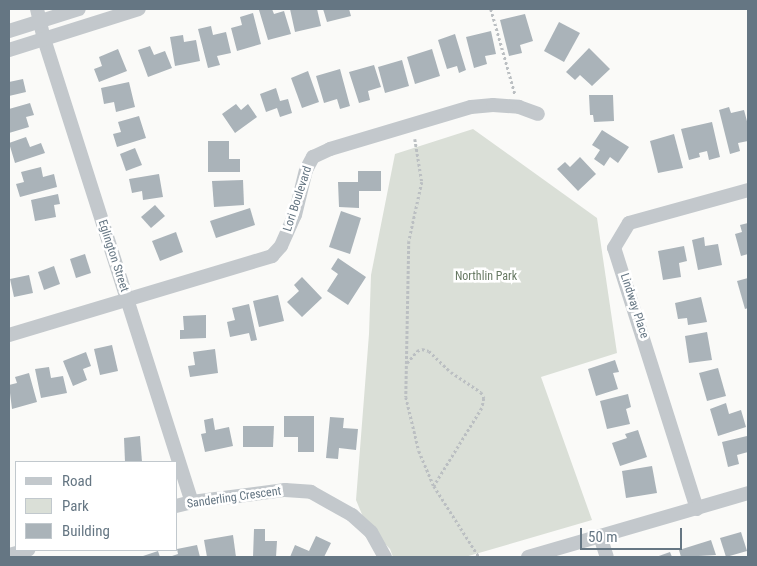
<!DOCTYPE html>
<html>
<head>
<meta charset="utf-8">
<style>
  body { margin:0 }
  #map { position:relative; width:757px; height:566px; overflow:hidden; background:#fafaf8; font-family:"Roboto Condensed",sans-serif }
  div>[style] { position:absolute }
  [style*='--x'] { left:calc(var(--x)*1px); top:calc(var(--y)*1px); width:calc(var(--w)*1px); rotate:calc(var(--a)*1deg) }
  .green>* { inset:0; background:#dadfd7 }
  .building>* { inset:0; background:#aab3b9 }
  .path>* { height:2.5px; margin-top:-1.25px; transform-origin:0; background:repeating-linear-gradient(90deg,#bbbfc2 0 2.5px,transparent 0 5px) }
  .minor>* { height:14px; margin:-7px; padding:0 7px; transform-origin:7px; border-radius:7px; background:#c3c8cc }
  span { translate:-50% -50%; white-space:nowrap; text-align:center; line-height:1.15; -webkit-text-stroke:5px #fff; paint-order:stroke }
  .street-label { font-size:12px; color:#657683 }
  .park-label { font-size:12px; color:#687a64 }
  .frame { position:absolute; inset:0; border:10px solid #657683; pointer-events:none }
  .legend { position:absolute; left:15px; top:461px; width:162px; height:90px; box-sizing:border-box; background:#fff; border:1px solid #c1c8cd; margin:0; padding:6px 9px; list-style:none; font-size:15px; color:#657683 }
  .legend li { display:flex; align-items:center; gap:10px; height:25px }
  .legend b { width:25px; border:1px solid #c1c8cd }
  .scale { position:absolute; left:580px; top:528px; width:102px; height:22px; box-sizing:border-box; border:2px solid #657683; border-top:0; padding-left:6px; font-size:15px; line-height:18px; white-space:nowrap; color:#657683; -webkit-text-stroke:4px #fff; paint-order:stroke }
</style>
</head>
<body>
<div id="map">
  <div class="green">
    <i style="clip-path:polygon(473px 129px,597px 218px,617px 353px,541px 377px,592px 520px,465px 557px,393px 557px,390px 549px,366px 524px,356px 500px,369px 334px,371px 275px,395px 154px)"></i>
  </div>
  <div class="building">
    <i style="clip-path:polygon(264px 9px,272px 9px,274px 14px,284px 11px,291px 34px,268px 40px,259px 10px)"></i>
    <i style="clip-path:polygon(290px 9px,317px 9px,321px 26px,295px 32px)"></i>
    <i style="clip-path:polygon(323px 9px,349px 9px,351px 16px,327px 22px)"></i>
    <i style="clip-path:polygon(253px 13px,261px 44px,237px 51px,231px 28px,242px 25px,240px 17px)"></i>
    <i style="clip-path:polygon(525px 14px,533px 41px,520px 45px,522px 53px,509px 56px,500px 20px)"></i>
    <i style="clip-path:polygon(559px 22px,580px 33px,564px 62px,544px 51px)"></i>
    <i style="clip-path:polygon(211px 26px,213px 35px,226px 32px,231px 53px,217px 56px,220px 65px,208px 68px,198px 29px)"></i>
    <i style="clip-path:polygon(491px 31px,496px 54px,485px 56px,487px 64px,474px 68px,466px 37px)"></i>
    <i style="clip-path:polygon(455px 34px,466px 70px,459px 73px,457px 66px,447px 69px,438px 40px)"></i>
    <i style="clip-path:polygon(183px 35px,184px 42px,196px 40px,200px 61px,175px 66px,170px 37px)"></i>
    <i style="clip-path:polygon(150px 46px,154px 55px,165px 51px,172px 68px,148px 77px,138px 50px)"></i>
    <i style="clip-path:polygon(589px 48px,610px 69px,592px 86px,580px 75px,575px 80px,566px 72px)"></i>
    <i style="clip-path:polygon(118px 49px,127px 71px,99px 82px,94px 69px,102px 66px,99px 57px)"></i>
    <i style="clip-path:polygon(432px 49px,440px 76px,415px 84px,407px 57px)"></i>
    <i style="clip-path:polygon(402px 60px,409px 86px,385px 93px,378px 67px)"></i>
    <i style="clip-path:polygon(374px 65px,381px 87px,368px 91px,370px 100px,359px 103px,349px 72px)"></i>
    <i style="clip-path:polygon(340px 69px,350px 106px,340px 109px,337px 99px,324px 103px,316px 76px)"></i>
    <i style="clip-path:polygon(308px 71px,319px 102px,302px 108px,291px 78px)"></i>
    <i style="clip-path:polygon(23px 79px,26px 92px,9px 96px,9px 82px)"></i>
    <i style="clip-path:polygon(129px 82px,135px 107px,116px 112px,114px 102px,104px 104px,101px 88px)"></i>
    <i style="clip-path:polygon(276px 88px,280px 101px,288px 99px,292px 113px,280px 117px,277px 108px,266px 112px,260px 94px)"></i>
    <i style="clip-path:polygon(589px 95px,613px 95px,614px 121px,594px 122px,593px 115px,590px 115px)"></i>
    <i style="clip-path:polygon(30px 103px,34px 115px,26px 117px,29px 127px,9px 133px,9px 109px)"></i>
    <i style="clip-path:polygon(236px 104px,241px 110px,248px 104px,257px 117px,235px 133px,222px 114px)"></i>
    <i style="clip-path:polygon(729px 107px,731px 113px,744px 110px,748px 125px,748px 141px,738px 143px,740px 151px,730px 154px,719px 110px)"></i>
    <i style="clip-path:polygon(139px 116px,146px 138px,117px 147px,113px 134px,121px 132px,118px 122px)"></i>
    <i style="clip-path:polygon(712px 122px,720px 157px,709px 160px,707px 151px,699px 153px,700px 157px,689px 160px,681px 129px)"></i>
    <i style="clip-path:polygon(602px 130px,629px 147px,618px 163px,610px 157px,604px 166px,594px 159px,600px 150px,592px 145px)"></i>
    <i style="clip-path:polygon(674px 134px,683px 168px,658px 173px,650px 141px)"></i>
    <i style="clip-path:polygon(26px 137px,30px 147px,41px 143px,45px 153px,15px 163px,9px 143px)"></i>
    <i style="clip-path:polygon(208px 141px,229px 141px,229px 159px,240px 159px,240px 172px,208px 172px)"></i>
    <i style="clip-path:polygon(135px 148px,142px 165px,126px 171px,120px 154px)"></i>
    <i style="clip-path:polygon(580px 157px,596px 174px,578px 191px,557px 169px,565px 162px,570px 167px)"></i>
    <i style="clip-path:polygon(41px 167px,43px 177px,54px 174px,57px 187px,20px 197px,16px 184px,24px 182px,21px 172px)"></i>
    <i style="clip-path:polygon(358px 171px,381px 171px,381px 191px,359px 191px,359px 208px,339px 207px,338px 182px,358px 182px)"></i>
    <i style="clip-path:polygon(159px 174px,163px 197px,143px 200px,142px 191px,132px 193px,129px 179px)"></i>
    <i style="clip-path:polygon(243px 180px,244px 205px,214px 207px,212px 181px)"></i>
    <i style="clip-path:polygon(58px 194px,60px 204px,54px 205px,56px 217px,35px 221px,31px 200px)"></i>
    <i style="clip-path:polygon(155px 205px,165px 216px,151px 228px,141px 217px)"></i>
    <i style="clip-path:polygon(250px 208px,255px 225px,216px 238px,210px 221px)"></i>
    <i style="clip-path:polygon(341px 211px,361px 218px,350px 254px,329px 247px)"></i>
    <i style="clip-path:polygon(748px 223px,748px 254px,741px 256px,735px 234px,742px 232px,740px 225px)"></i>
    <i style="clip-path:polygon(176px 232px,183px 252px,160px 261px,152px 241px)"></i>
    <i style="clip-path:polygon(704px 237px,705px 246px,718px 244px,722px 265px,698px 270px,692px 240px)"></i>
    <i style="clip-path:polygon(684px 246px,687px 261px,679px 263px,681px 277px,663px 280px,658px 251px)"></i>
    <i style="clip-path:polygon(85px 254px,91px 273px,76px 278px,70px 259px)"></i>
    <i style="clip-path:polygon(338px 258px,366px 277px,348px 305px,327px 291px,338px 274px,331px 269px)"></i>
    <i style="clip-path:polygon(54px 266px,60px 284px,44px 290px,38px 272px)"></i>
    <i style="clip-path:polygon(29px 275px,33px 293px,14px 297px,10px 279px)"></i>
    <i style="clip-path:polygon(302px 277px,322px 298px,302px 317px,287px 302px,299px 291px,294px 285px)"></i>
    <i style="clip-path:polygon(748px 278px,748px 308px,745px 309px,737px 281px)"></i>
    <i style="clip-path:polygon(278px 295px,284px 321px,259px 327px,253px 301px)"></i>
    <i style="clip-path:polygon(701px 297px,707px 322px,688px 325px,687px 318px,678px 319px,675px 303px)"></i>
    <i style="clip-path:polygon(249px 304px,257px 340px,251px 341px,249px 333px,230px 337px,227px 322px,235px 320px,232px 308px)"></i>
    <i style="clip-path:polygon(206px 315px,206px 338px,180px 339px,180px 330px,184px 330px,183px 316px)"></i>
    <i style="clip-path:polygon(707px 332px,712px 360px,689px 363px,685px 336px)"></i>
    <i style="clip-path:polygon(112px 345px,118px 371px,100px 375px,94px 349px)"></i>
    <i style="clip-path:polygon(215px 349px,218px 373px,190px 377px,188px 366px,195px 365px,193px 352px)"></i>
    <i style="clip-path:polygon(86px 352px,91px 366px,83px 369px,87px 380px,73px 386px,63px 361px)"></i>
    <i style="clip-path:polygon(615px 360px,619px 372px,613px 373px,618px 389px,596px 396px,588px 369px)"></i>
    <i style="clip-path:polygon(49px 367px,51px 378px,63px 376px,67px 393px,41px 398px,35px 369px)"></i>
    <i style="clip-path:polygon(718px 368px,726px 396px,707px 401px,699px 373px)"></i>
    <i style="clip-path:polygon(29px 373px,37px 402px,12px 409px,9px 385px,17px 383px,15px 377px)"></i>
    <i style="clip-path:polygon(628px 394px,631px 407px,626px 409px,630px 424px,607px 429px,600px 401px)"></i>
    <i style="clip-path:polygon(726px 403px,729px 414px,741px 410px,746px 427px,718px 436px,710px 409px)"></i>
    <i style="clip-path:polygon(284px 416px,314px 416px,314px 452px,298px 452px,298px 437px,284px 437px)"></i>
    <i style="clip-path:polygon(330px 417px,344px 418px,343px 428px,358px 429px,356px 450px,339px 448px,338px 459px,326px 458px)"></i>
    <i style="clip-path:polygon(213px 418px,215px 430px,229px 427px,233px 446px,205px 452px,201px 434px,206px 433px,204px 420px)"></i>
    <i style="clip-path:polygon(243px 426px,274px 426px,273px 447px,243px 447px)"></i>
    <i style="clip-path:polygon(638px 430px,647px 457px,620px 466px,612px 443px,627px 438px,625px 434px)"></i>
    <i style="clip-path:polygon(140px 436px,142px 462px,125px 462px,124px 438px)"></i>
    <i style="clip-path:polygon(747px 436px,748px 452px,737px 455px,739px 464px,728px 467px,722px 442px)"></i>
    <i style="clip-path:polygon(652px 466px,657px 493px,626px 498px,622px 471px)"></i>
    <i style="clip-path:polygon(254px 529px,265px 529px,265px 541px,277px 541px,276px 557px,253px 557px)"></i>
    <i style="clip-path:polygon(741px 532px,747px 551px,726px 557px,720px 538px)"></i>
    <i style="clip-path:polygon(233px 535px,236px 557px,207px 557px,204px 540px)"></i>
    <i style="clip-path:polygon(316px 536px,331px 543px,324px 557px,290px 557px,295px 545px,309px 551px)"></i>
    <i style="clip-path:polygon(711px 540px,716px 555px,681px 557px,679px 550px)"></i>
    <i style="clip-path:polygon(197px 545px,200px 557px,169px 557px,178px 554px,177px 549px)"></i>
    <i style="clip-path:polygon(158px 551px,160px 557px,140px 557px)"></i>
    <i style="clip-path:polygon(670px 552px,672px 557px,656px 557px)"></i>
  </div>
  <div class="path">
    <i style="--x:491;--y:9;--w:88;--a:74.2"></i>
    <i style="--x:415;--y:139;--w:44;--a:80.8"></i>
    <i style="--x:422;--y:182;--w:60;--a:102.4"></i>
    <i style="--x:409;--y:241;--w:156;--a:91.1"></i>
    <i style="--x:406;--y:397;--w:56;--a:76.5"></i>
    <i style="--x:419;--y:451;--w:38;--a:67"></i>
    <i style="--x:434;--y:486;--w:84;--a:57.6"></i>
    <i style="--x:407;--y:363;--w:16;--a:-50"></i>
    <i style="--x:417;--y:351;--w:5;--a:-22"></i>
    <i style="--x:422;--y:349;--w:7;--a:16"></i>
    <i style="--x:429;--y:351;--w:30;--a:44"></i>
    <i style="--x:451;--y:372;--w:36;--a:34"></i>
    <i style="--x:481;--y:392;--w:7;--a:63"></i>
    <i style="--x:484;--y:398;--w:10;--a:101"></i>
    <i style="--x:482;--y:408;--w:92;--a:121.6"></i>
  </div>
  <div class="minor">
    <i style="--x:37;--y:9;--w:31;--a:77"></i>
    <i style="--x:44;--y:39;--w:486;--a:72.3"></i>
    <i style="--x:9;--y:31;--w:73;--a:-17.4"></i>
    <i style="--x:9;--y:50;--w:136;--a:-17.5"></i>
    <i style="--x:9;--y:335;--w:275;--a:-16.7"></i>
    <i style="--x:272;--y:256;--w:13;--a:-48"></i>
    <i style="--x:281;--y:246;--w:34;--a:-66"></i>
    <i style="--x:295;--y:215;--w:46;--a:-76.3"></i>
    <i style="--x:306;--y:170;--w:15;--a:-62"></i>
    <i style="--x:313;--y:157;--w:19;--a:-25"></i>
    <i style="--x:330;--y:149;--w:147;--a:-16.6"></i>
    <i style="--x:471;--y:107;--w:22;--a:-5"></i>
    <i style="--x:493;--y:105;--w:26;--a:4"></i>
    <i style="--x:519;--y:107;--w:20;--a:20"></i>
    <i style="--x:176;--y:506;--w:16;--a:-14"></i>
    <i style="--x:192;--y:502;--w:94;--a:-7.4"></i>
    <i style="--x:285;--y:490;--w:26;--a:4"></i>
    <i style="--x:311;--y:492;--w:47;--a:29.3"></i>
    <i style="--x:352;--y:515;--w:25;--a:42"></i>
    <i style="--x:371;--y:532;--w:29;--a:61"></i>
    <i style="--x:697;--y:509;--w:274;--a:-107.6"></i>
    <i style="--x:614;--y:248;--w:29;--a:-59"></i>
    <i style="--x:629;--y:223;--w:123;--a:-15.5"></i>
    <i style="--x:600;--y:536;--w:22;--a:72"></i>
    <i style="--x:9;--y:555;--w:20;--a:-15"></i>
    <i style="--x:528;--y:557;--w:229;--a:-16.2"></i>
  </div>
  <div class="street-label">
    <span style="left:298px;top:199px;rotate:-72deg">Lori Boulevard</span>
    <span style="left:113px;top:256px;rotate:72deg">Eglington Street</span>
    <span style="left:634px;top:306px;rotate:72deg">Lindway Place</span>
    <span style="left:234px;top:498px;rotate:-8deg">Sanderling Crescent</span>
  </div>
  <div class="park-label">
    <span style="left:486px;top:277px">Northlin Park</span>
  </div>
  <div class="frame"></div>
  <ul class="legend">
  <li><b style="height:6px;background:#c3c8cc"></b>Road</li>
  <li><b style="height:14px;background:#dadfd7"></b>Park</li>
  <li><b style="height:14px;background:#aab3b9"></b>Building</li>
  </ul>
  <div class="scale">50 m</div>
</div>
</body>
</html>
